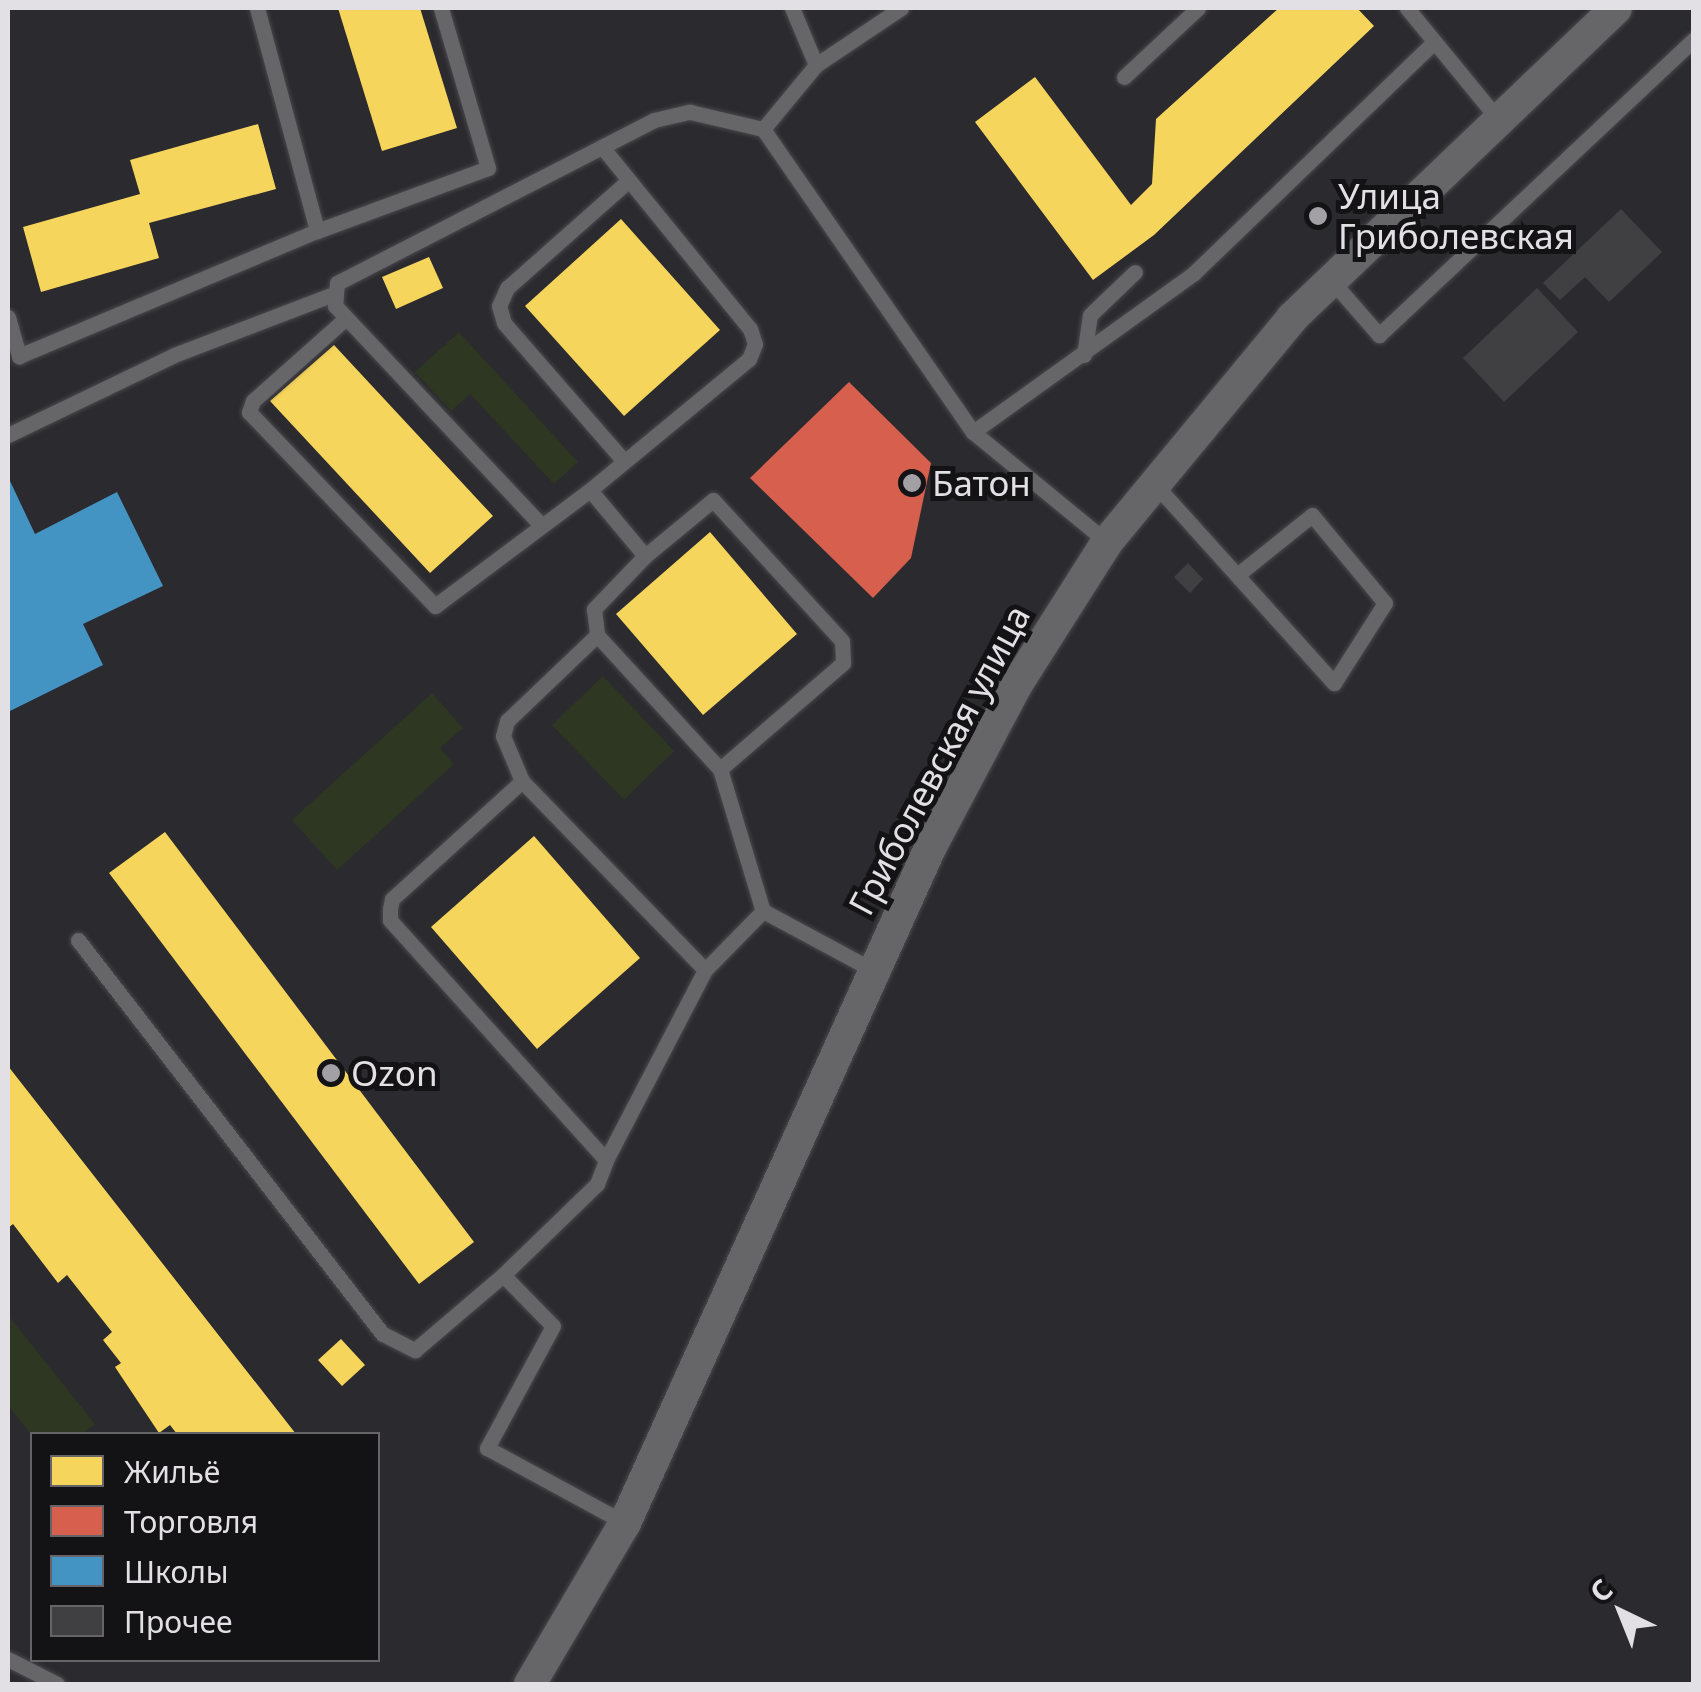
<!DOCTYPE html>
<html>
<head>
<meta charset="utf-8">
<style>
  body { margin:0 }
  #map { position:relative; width:1701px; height:1692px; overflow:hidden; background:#2b2a2e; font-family:"Noto Sans",sans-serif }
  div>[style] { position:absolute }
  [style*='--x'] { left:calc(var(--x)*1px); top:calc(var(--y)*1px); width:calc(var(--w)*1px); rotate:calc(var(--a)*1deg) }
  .green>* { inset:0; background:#2d3721 }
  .homes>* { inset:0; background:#f6d55c }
  .shops>* { inset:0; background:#d6604d }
  .schools>* { inset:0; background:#4393c3 }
  .building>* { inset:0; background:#404043 }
  .roads { filter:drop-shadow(0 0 2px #49484c) drop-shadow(0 0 2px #49484c) }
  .lane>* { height:15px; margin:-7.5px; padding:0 7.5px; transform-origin:7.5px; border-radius:7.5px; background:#666669 }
  .street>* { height:32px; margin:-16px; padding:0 16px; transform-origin:16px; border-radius:16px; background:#666669 }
  .dots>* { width:28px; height:28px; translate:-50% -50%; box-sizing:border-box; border:5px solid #131215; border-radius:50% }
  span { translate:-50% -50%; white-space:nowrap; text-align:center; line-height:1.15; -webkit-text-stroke:10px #131215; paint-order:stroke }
  .poi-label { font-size:35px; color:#e2e0e5 }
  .left { translate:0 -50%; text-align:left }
  .street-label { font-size:35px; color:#e2e0e5 }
  .frame { position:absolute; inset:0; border:10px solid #e2e0e5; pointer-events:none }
  .legend { position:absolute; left:30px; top:1432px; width:350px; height:230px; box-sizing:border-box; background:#131215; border:2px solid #666468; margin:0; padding:12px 18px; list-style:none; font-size:30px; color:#e2e0e5 }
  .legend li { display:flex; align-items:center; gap:20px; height:50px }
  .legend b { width:50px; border:2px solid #666468 }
  .north { position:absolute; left:1571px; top:1562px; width:100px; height:100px; -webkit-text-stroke:8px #131215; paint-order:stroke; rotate:317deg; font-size:28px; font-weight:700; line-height:40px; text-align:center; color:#e2e0e5 }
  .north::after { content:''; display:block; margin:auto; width:35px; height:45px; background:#e2e0e5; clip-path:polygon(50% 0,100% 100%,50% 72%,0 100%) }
</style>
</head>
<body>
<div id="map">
  <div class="green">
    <i style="clip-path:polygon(459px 332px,578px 462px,554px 484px,470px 394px,451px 411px,415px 372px)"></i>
    <i style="clip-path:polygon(603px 676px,674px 751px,624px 800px,552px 725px)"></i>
    <i style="clip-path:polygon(432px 693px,463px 728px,440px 748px,454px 764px,337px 870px,292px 820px)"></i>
    <i style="clip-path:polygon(8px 1315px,95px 1424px,82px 1434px,32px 1436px,8px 1405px)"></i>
  </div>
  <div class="homes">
    <i style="clip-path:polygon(338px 8px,420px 8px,457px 128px,382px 151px)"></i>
    <i style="clip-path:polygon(1279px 8px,1357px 8px,1374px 26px,1154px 235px,1093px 280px,975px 122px,1035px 77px,1131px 205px,1152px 184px,1156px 119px)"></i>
    <i style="clip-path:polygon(258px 124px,276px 189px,149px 223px,159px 258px,41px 292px,23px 227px,140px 194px,130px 160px)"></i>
    <i style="clip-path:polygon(621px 219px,720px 330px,624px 416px,525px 306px)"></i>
    <i style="clip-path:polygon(429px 257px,443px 288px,396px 309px,382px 277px)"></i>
    <i style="clip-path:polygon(334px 345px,493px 516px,430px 573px,270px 401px)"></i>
    <i style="clip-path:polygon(710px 532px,797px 634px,703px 715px,616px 614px)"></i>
    <i style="clip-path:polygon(165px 832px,474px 1242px,419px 1284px,109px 873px)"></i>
    <i style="clip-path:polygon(534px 836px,640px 958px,537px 1049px,431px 927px)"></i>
    <i style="clip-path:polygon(8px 1066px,296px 1434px,177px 1434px,170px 1425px,159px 1433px,115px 1367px,121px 1363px,103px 1340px,112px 1332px,67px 1275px,58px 1283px,13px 1224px,8px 1228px)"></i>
    <i style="clip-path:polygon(341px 1339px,365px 1365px,342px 1386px,318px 1360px)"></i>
  </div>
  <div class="shops">
    <i style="clip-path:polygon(849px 382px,931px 463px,911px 558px,873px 598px,750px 478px)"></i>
  </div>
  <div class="schools">
    <i style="clip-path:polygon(10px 481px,35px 534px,117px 492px,163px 586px,83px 624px,103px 665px,8px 712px)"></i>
  </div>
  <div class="building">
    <i style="clip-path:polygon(1621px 209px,1662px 252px,1609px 302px,1585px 277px,1560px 300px,1543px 283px)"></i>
    <i style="clip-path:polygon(1537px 288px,1578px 332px,1504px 402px,1463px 358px)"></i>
    <i style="clip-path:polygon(1188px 563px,1203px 579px,1190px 593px,1174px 577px)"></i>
  </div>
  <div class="roads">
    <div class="lane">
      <i style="--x:257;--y:8;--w:231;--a:74.9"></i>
      <i style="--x:317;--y:231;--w:182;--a:-20.2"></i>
      <i style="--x:488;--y:168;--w:167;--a:-106.4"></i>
      <i style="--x:792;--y:8;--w:62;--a:67.2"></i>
      <i style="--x:901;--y:8;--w:102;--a:146.2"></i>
      <i style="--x:816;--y:65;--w:83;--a:129.6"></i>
      <i style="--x:763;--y:129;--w:369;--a:55.3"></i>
      <i style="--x:973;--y:432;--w:173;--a:39.4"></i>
      <i style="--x:1407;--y:8;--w:144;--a:50.7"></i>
      <i style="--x:1124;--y:77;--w:101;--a:-43"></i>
      <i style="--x:1332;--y:281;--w:72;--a:49"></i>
      <i style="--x:1379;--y:335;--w:432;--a:-43.2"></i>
      <i style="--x:8;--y:317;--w:41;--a:74.2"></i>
      <i style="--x:19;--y:356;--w:323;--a:-22.8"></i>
      <i style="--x:346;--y:318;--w:125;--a:138.3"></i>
      <i style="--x:253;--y:401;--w:12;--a:110"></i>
      <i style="--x:249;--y:412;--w:269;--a:46.2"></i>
      <i style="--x:435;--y:606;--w:194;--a:-36.8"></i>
      <i style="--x:590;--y:490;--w:206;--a:-39.5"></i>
      <i style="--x:749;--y:359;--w:16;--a:-68"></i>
      <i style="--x:755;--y:344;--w:16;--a:-108"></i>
      <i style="--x:750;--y:329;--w:235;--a:-129.1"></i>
      <i style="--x:1084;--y:355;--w:40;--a:-81.5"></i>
      <i style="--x:1090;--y:315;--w:62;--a:-43.7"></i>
      <i style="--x:973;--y:432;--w:272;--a:-35.7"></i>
      <i style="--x:1194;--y:273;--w:329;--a:-43.9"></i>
      <i style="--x:8;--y:435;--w:184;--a:-25.7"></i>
      <i style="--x:174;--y:355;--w:168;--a:-20.9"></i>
      <i style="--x:623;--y:460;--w:181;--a:-131"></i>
      <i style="--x:504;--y:323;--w:18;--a:-106"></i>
      <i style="--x:499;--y:306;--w:20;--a:-66"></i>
      <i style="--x:507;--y:288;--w:162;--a:-41.5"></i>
      <i style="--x:1152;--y:481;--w:272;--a:48"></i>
      <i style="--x:1334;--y:683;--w:95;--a:-57.5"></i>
      <i style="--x:1385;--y:603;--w:114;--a:-129.7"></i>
      <i style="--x:1312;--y:515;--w:96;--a:141.3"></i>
      <i style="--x:590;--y:490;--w:86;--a:50.2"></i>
      <i style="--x:645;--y:556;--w:74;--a:133.9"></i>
      <i style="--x:594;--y:609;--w:26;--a:83"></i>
      <i style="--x:597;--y:635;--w:182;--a:47.5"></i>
      <i style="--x:541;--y:525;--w:301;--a:-133.2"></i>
      <i style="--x:335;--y:306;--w:23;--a:-85"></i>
      <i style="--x:337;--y:283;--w:356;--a:-27.2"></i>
      <i style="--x:654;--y:120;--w:37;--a:-13"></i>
      <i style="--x:690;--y:112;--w:75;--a:13.1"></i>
      <i style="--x:645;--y:556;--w:88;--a:-39.5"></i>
      <i style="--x:713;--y:500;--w:191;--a:47.5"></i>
      <i style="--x:842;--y:641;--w:22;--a:87"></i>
      <i style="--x:843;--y:663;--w:162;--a:139.2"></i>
      <i style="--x:720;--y:769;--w:148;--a:73.2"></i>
      <i style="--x:763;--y:911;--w:127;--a:28.2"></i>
      <i style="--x:522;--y:781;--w:49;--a:-112.9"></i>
      <i style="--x:503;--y:736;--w:16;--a:-75"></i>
      <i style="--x:507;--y:721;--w:124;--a:-43.7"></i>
      <i style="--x:78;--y:940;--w:498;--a:52.3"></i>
      <i style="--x:383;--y:1334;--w:36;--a:27"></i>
      <i style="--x:415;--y:1350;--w:116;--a:-40.4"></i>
      <i style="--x:503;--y:1275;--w:71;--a:45.6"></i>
      <i style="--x:553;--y:1326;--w:139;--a:118.4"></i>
      <i style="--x:487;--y:1448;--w:157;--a:28.5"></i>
      <i style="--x:705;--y:970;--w:214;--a:117.5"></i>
      <i style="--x:606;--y:1160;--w:323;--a:-132"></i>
      <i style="--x:390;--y:920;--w:11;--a:-90"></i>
      <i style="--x:390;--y:909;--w:10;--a:-79"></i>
      <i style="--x:392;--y:899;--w:176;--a:-42.2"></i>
      <i style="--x:522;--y:781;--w:263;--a:45.9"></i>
      <i style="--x:705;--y:970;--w:83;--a:-45.5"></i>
      <i style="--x:503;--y:1275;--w:131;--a:-44.1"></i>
      <i style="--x:597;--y:1184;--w:26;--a:-69"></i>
      <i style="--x:8;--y:1659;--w:55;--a:27"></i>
    </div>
    <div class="street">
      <i style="--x:530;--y:1684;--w:187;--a:-59.5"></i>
      <i style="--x:625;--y:1523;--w:741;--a:-65.68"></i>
      <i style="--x:930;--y:848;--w:186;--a:-62.1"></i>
      <i style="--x:1017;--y:684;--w:168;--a:-57.6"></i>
      <i style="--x:1107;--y:542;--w:291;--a:-50.4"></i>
      <i style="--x:1292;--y:318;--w:448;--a:-43.7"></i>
    </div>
  </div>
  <div class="dots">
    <i style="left:1318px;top:216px;background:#a2a0a5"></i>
    <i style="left:912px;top:483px;background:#a2a0a5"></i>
    <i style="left:331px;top:1073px;background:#a2a0a5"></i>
  </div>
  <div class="poi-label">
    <span class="left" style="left:1338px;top:216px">Улица<br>Гриболевская</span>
    <span class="left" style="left:932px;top:483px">Батон</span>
    <span class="left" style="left:351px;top:1073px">Ozon</span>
  </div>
  <div class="street-label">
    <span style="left:939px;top:760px;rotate:-62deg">Гриболевская улица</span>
  </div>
  <div class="frame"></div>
  <ul class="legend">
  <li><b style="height:28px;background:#f6d55c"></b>Жильё</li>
  <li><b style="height:28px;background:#d6604d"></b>Торговля</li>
  <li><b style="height:28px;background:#4393c3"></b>Школы</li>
  <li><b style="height:28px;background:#404043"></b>Прочее</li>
  </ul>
  <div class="north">С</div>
</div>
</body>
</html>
